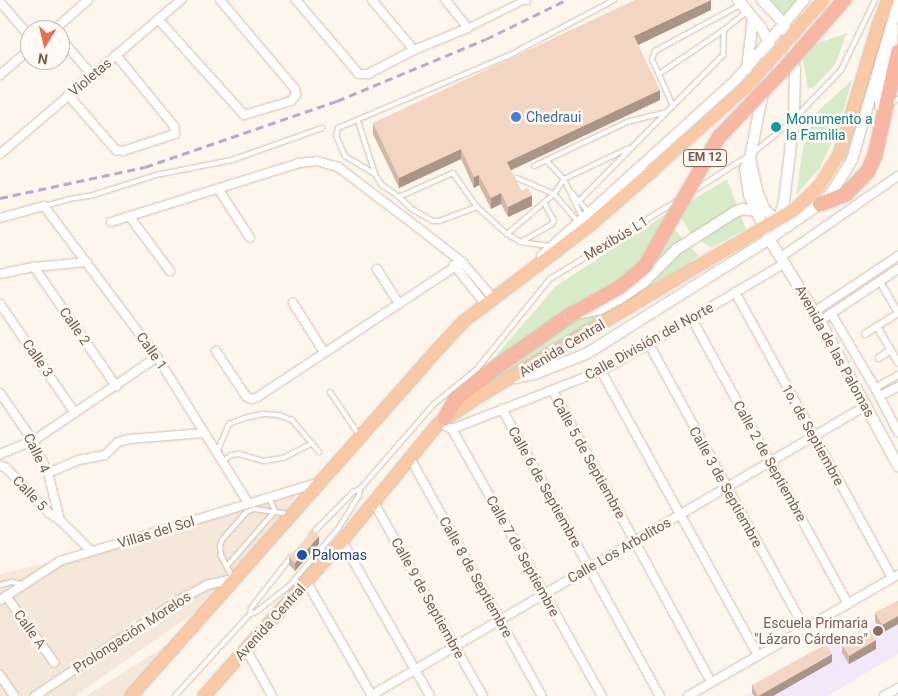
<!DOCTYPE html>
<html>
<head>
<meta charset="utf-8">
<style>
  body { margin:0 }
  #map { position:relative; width:898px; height:696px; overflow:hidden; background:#fdf6ec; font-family:Roboto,sans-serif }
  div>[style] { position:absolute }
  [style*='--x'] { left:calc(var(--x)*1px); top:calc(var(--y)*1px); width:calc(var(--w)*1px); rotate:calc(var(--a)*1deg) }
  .residential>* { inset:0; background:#f5e8da }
  .education>* { inset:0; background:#f3e8fa }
  .green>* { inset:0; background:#d8ecc9 }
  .roads { filter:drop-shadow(0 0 1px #d1beb0) drop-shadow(0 0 1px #d1beb0) }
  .service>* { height:4px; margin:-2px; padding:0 2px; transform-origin:2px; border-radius:2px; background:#fff }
  .pedestrian>* { height:5.5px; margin:-2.75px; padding:0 2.75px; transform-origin:2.75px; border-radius:2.75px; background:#fff }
  .minor>* { height:8px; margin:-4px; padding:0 4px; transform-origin:4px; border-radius:4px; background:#fff }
  .secondary>* { height:10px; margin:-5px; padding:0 5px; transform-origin:5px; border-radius:5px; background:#fff }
  .trunk>* { height:12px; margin:-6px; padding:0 6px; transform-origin:6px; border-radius:6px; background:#f9c8a4 }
  .motorway>* { height:14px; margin:-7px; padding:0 7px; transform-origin:7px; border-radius:7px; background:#f7b7a3 }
  .rail>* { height:2.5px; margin-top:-1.25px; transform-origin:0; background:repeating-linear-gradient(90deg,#b9a8c9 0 8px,transparent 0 13px) }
  .bridges { filter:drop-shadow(0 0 1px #dad1cd) drop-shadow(0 0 1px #dad1cd) }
  .trunk-bridge>* { height:12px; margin:-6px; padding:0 6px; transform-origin:6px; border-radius:6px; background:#f9c8a4 }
  .motorway-bridge>* { height:14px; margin:-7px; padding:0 7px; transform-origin:7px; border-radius:7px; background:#f7b7a3 }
  .wall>* { inset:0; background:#d1b7a8 }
  .shaded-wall>* { inset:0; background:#aa9588 }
  .building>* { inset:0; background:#f3d5c3 }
  .dots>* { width:14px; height:14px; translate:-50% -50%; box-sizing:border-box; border:2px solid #fffaf3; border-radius:50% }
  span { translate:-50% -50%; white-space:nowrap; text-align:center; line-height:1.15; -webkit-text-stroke:5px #fffaf3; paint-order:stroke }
  .shield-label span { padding:1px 4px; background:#fffaf3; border:1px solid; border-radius:4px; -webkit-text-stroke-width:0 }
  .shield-label { font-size:12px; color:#7a5c4d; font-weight:700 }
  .street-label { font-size:14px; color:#7a5c4d }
  .shop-label { font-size:14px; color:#366cbe }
  .left { translate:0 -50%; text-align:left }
  .culture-label { font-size:14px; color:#0d838f }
  .transit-label { font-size:14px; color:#164399 }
  .education-label { font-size:14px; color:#785e54 }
  .right { translate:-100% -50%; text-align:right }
  .north { position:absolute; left:20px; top:20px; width:50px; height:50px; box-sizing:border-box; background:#fffaf3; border:1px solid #cabbb1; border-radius:50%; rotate:189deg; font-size:14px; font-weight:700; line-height:20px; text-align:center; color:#7a5c4d }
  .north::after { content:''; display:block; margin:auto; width:18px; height:22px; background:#e76f51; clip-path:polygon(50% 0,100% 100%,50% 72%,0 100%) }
</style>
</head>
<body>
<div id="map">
  <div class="residential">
    <i style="clip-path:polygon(300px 490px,222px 593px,75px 696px,0 696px,0 574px,60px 560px)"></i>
    <i style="clip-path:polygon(186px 633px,131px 696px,86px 696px)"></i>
  </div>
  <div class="education">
    <i style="clip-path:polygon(898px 607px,898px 654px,827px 696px,745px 696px)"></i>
  </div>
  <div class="green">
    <i style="clip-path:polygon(771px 0,800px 0,786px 17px)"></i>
    <i style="clip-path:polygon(847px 33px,835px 65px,814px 87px,808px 89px,801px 49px)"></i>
    <i style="clip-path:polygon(852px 80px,836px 135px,819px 169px,796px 195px,807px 121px)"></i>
    <i style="clip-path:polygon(727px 179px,746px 229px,711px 248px,691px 234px,676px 210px)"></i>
    <i style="clip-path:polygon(666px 214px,673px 228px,699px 256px,540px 354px,460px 397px,556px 286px)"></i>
  </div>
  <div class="roads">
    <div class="service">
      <i style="--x:659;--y:74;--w:78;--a:-34.1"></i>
      <i style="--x:724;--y:30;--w:28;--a:-39"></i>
      <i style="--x:891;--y:104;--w:9;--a:-36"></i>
      <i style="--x:673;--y:106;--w:51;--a:-114.1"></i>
      <i style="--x:652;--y:59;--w:9;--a:-69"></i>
      <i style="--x:655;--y:51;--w:97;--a:-28.4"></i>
      <i style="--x:796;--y:117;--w:65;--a:-46.2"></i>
      <i style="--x:841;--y:70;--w:78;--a:-64.1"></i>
      <i style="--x:358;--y:121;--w:56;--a:72.2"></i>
      <i style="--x:375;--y:174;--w:12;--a:59"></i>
      <i style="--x:381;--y:184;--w:22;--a:36"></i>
      <i style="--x:754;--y:152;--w:48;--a:-39"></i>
      <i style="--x:546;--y:160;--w:26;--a:47"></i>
      <i style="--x:564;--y:179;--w:42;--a:64.7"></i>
      <i style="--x:534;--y:166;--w:103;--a:-25.3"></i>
      <i style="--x:627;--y:122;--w:38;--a:-14"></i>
      <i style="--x:375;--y:174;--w:35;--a:-149"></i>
      <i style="--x:345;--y:156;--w:22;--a:-114"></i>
      <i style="--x:336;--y:136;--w:8;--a:-76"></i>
      <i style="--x:338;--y:128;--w:185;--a:-23"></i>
      <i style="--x:508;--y:56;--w:120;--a:-27.8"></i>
      <i style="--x:517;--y:178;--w:40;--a:23.4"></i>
      <i style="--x:554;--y:194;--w:37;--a:49"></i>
      <i style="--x:695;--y:190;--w:63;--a:-32.7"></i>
      <i style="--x:571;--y:192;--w:28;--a:49"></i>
      <i style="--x:580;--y:200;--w:204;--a:-45.4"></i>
      <i style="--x:723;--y:55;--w:25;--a:-88"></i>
      <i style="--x:45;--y:206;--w:25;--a:-16"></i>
      <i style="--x:69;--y:199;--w:24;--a:-9"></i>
      <i style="--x:93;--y:195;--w:66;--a:-17.6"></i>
      <i style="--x:156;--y:175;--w:77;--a:-11.2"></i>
      <i style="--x:232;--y:160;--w:96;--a:-19.6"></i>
      <i style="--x:477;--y:207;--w:40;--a:159.8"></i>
      <i style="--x:439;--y:221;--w:6;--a:180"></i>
      <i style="--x:433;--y:221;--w:23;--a:-151"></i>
      <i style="--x:413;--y:210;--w:19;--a:-137"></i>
      <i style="--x:399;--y:197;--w:59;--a:-24"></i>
      <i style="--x:453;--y:173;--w:42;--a:54.8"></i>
      <i style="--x:477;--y:207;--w:40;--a:42"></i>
      <i style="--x:507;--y:234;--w:16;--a:30"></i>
      <i style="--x:521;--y:242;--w:28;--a:8"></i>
      <i style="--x:507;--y:234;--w:62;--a:-40.4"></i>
      <i style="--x:554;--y:194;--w:18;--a:-56"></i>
      <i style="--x:564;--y:179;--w:72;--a:-25.5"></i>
      <i style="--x:521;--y:242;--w:34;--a:-30"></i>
      <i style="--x:551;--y:225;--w:5;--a:-53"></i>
      <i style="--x:554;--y:221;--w:21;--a:-118"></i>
      <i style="--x:330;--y:392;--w:52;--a:56"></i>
      <i style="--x:217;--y:452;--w:30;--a:-67"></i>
      <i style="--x:229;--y:424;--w:17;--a:-21"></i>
      <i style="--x:245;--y:418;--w:18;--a:-13"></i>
      <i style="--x:263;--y:414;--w:15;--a:4"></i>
      <i style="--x:278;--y:415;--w:15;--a:20"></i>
      <i style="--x:292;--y:420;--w:42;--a:49.8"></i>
      <i style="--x:222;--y:462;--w:11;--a:-38"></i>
      <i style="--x:231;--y:455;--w:8;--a:-7"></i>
      <i style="--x:239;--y:454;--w:25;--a:16"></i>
      <i style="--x:263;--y:461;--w:20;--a:-9"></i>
      <i style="--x:283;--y:458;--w:33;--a:-27"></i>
      <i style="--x:311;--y:535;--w:60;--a:-45.7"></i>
      <i style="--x:353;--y:492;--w:8;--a:-23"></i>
      <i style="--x:360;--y:489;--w:113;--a:-49"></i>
      <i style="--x:434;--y:404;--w:55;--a:-39.1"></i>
      <i style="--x:477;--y:369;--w:116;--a:-51"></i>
      <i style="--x:550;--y:279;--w:149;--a:-31.6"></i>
      <i style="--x:227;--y:566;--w:73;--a:-48.9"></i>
      <i style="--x:275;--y:511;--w:14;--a:-115"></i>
      <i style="--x:232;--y:577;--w:25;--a:-117"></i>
      <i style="--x:221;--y:555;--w:9;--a:-96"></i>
      <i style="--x:220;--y:546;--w:6;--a:-72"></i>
      <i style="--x:222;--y:540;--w:37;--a:-49"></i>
      <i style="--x:246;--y:512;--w:9;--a:-21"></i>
      <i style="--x:254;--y:509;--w:35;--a:8"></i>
      <i style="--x:0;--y:585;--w:11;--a:-15"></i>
      <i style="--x:11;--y:582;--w:11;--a:10"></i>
      <i style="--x:250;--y:614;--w:6;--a:-18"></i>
      <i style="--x:256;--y:612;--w:42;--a:-38.2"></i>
      <i style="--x:289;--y:586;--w:75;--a:-49.3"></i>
      <i style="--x:338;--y:529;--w:39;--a:-58"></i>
      <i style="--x:359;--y:496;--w:7;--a:-82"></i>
      <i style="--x:175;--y:696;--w:111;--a:-47.6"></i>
      <i style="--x:250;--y:614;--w:6;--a:-81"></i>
      <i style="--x:251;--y:608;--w:65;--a:-51.9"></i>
    </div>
    <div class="pedestrian">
      <i style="--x:468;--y:28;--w:61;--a:-26.1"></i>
      <i style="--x:880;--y:281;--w:36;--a:60"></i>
      <i style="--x:877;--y:326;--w:42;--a:59.7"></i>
      <i style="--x:865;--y:334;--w:39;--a:-32"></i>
      <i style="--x:879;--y:358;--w:14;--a:-34"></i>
      <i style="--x:875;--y:388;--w:26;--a:-29"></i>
    </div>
    <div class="minor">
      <i style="--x:296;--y:0;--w:97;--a:49.6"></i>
      <i style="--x:359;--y:74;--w:9;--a:0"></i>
      <i style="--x:368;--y:74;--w:52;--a:-27.6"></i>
      <i style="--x:414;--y:50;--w:58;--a:-22.2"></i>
      <i style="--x:468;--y:28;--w:36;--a:-129"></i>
      <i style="--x:372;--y:0;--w:65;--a:50"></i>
      <i style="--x:522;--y:0;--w:4;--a:0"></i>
      <i style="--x:0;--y:2;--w:46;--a:49.4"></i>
      <i style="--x:158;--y:19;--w:129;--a:48.1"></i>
      <i style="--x:244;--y:115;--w:49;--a:-16.6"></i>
      <i style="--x:291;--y:101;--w:8;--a:-50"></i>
      <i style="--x:296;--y:95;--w:6;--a:-99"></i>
      <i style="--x:295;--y:89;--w:116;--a:-130.1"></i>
      <i style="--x:54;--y:30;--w:45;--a:-41.4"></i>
      <i style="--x:60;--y:38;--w:49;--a:49.1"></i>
      <i style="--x:0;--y:75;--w:40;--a:-41"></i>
      <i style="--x:68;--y:95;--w:73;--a:48.9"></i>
      <i style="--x:116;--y:150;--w:7;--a:8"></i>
      <i style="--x:123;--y:151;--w:55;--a:-18.1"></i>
      <i style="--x:175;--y:134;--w:8;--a:-97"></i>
      <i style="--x:174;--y:126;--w:92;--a:-129.2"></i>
      <i style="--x:0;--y:154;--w:238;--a:-40.4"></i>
      <i style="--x:219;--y:190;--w:57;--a:57.1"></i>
      <i style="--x:130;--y:217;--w:67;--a:53.5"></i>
      <i style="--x:0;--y:218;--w:46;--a:-15.3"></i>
      <i style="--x:44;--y:206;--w:189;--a:53.2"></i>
      <i style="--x:157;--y:357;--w:173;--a:58"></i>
      <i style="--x:111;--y:222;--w:197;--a:-17.4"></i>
      <i style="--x:299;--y:163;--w:18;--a:-6"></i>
      <i style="--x:317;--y:161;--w:22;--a:16"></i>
      <i style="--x:338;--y:167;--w:104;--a:37.2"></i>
      <i style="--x:421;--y:230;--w:52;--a:38"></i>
      <i style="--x:462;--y:262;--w:48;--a:49.3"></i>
      <i style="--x:781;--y:257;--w:142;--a:-34.7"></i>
      <i style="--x:454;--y:265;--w:50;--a:51.5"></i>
      <i style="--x:34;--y:267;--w:145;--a:55.4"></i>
      <i style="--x:377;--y:269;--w:41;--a:57.8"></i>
      <i style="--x:0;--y:274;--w:35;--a:-12"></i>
      <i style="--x:34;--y:267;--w:53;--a:-5.4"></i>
      <i style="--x:735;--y:292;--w:326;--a:61.2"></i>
      <i style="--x:293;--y:303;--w:58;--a:57.7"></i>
      <i style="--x:0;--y:304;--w:132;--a:55.5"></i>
      <i style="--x:814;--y:312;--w:101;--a:-33.7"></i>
      <i style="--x:831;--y:313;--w:87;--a:59.6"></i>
      <i style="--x:875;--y:388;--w:50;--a:62.4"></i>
      <i style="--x:692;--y:319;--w:325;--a:61.3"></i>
      <i style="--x:820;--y:321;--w:94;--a:-33.7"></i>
      <i style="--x:649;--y:344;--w:325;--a:61.3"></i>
      <i style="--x:216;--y:351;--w:54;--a:56.3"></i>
      <i style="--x:246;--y:396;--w:6;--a:31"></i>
      <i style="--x:251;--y:399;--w:5;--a:-11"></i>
      <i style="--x:256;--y:398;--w:247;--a:-33.4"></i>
      <i style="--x:601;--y:371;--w:325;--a:61.1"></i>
      <i style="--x:553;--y:391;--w:331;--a:61.5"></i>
      <i style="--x:0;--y:393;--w:58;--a:55.5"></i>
      <i style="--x:33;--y:441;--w:35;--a:65"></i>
      <i style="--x:48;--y:473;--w:49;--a:75.7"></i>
      <i style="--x:880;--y:396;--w:20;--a:-27"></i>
      <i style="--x:502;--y:409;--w:328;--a:61.2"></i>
      <i style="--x:439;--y:423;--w:14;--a:25"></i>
      <i style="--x:452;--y:429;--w:306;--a:60.7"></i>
      <i style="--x:452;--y:429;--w:160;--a:-21.3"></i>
      <i style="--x:601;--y:371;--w:55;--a:-29.4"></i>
      <i style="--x:649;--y:344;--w:158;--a:-30.8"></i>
      <i style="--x:0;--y:454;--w:35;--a:-22"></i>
      <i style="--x:33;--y:441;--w:150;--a:-34.1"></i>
      <i style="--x:410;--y:458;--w:272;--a:61"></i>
      <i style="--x:0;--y:465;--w:7;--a:27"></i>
      <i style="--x:6;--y:468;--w:62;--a:46.3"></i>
      <i style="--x:49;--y:513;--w:13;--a:32"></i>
      <i style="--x:60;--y:520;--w:44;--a:45"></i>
      <i style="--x:48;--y:473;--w:34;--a:-23"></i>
      <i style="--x:79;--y:460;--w:26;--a:-11"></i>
      <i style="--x:105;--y:455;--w:18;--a:-45"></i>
      <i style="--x:118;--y:442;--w:11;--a:-15"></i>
      <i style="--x:129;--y:439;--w:76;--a:-4.5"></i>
      <i style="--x:373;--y:501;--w:224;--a:60.6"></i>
      <i style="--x:342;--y:541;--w:178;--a:60.4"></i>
      <i style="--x:306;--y:581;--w:133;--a:60.1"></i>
      <i style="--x:6;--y:596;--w:82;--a:54"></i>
      <i style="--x:0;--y:600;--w:72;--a:-33"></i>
      <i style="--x:60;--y:561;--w:269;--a:-16.9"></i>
      <i style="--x:246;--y:649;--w:54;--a:61"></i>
      <i style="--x:0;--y:675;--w:25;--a:56"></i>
      <i style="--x:372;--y:695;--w:574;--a:-30.36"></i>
      <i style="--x:35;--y:696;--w:173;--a:-33.7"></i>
      <i style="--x:179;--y:600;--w:32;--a:-28"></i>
      <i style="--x:207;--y:585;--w:28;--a:-13"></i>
      <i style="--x:688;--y:696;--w:242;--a:-30"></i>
      <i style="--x:884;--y:696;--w:16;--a:-30"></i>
    </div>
    <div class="secondary">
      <i style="--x:738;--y:0;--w:34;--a:50"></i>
      <i style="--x:760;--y:26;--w:18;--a:61"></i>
      <i style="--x:769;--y:42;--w:39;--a:96"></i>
      <i style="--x:765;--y:81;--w:78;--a:101"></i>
      <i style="--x:750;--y:158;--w:12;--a:114"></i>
      <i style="--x:745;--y:169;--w:26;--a:81"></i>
      <i style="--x:749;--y:195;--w:48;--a:65.6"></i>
      <i style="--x:769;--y:239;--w:97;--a:58.1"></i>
      <i style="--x:820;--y:321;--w:165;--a:61.7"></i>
      <i style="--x:762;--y:0;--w:33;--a:47"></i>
      <i style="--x:784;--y:24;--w:28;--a:73"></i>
      <i style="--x:792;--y:51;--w:18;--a:81"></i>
      <i style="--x:795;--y:69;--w:50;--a:91.1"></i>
      <i style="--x:794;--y:119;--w:84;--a:96.9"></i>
      <i style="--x:784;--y:202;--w:22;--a:108"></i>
      <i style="--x:747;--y:69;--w:51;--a:-83.3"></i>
      <i style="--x:881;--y:107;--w:10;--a:-101"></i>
      <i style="--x:879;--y:97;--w:49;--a:-74.5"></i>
      <i style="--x:892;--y:50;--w:23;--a:-88"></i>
      <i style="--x:750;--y:158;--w:34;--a:78"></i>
      <i style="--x:757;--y:191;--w:18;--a:68"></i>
      <i style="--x:764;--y:208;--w:9;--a:49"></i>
      <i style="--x:770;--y:215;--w:15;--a:20"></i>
      <i style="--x:542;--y:256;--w:263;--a:-42.2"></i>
      <i style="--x:737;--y:79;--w:104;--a:-49.7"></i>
      <i style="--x:581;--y:313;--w:19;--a:-12"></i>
      <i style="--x:600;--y:309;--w:21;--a:-28"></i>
      <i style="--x:619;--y:299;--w:29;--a:-34"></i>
      <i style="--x:643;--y:283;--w:48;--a:-45"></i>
      <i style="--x:677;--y:249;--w:69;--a:-32.5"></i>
      <i style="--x:735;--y:212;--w:9;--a:-21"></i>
      <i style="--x:743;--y:209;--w:12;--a:9"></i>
      <i style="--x:513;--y:378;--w:21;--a:-11"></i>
      <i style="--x:534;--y:374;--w:56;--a:-21"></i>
      <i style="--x:586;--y:354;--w:216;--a:-32.1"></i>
      <i style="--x:769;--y:239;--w:62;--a:-34.5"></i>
      <i style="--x:820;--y:204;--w:17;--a:-45"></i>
      <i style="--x:832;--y:192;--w:38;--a:-58"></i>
      <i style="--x:852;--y:160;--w:164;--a:-73.7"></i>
    </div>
    <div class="trunk">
      <i style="--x:840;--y:152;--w:134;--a:-73.1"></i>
      <i style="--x:879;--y:24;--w:26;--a:-69"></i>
      <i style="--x:131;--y:696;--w:446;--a:-48.5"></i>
      <i style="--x:426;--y:362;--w:56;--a:-47.2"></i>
      <i style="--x:464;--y:321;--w:157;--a:-37.2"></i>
      <i style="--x:589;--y:226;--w:84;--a:-41.1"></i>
      <i style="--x:204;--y:696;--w:208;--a:-48.3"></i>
      <i style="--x:342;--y:541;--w:153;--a:-50.6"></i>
      <i style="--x:439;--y:423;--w:50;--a:-33.7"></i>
      <i style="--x:481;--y:395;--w:244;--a:-30.8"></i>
    </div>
    <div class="motorway">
      <i style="--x:820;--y:204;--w:28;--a:-21"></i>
      <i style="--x:846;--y:194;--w:32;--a:-46"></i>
      <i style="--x:868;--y:171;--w:17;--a:-66"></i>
      <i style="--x:875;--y:155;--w:106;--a:-77.4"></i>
      <i style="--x:445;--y:418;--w:22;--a:-60"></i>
      <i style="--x:456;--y:399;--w:46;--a:-38.9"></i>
      <i style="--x:492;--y:370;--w:98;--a:-35"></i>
    </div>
  </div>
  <div class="rail">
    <i style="--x:0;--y:198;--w:148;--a:-12.1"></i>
    <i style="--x:145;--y:167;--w:203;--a:-19"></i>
    <i style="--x:337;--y:101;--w:161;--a:-22.6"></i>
    <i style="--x:486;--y:39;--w:89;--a:-26"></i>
  </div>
  <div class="bridges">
    <div class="trunk-bridge">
      <i style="--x:652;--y:171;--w:127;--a:-41.8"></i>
      <i style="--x:747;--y:86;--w:115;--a:-48.5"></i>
      <i style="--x:691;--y:270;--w:119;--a:-30.2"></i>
      <i style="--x:794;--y:210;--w:35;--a:-44"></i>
      <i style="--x:819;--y:186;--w:40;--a:-58"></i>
    </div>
    <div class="motorway-bridge">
      <i style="--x:572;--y:314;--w:55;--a:-29.4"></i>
      <i style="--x:620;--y:287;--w:33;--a:-40"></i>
      <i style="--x:645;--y:266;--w:149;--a:-60.2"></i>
      <i style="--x:719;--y:137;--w:93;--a:-46.3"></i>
      <i style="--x:783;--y:70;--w:93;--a:-48.9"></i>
    </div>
  </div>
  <div class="wall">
    <i style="clip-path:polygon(711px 10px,638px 45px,660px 100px,511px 170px,521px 191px,532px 206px,508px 217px,501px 204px,491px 209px,479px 185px,474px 188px,461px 159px,399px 188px,373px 134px,373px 123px)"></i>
    <i style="clip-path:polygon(319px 544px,295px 571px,289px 565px,289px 557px)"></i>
    <i style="clip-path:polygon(898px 601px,898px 624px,882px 633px,875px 621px,875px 613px)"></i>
    <i style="clip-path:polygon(842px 644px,876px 649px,849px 664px,842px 653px)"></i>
    <i style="clip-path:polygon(832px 662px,773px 696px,754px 696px,752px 693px,752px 685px)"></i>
  </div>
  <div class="shaded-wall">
    <i style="clip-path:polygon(711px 0,711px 10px,634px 47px,634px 36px)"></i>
    <i style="clip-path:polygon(660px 90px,660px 100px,507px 172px,507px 162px)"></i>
    <i style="clip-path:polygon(461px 149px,461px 159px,399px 188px,399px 178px)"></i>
    <i style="clip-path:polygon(479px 175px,479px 185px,474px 188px,474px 177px)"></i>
    <i style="clip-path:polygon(501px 193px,501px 204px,491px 209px,491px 198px)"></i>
    <i style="clip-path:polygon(532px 195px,532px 206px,508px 217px,508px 207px)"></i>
    <i style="clip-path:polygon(319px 536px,319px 544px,295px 571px,295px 563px)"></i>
    <i style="clip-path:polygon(898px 616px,898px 624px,882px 633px,882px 625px)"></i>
    <i style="clip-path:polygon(876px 640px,876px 649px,849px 664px,849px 656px)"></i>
    <i style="clip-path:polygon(832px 654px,832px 662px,773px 696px,759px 696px)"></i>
  </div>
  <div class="building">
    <i style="clip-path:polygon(635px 0,710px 0,634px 36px,660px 90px,507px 162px,521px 191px,528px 188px,532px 195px,508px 207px,501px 193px,491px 198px,479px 175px,474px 177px,461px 149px,399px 178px,373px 123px)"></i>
    <i style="clip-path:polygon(313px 530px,319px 536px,295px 563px,289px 557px)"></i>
    <i style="clip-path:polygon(898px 601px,898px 616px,882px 625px,875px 613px)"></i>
    <i style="clip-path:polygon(869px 629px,876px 640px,849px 656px,842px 644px)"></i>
    <i style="clip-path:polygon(826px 644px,832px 654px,758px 696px,752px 685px)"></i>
  </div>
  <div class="dots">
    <i style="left:516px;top:117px;background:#3f7fe0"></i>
    <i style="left:776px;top:127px;background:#0f9aa8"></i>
    <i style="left:302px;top:555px;background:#1a4fb4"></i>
    <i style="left:878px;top:631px;background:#8d6e63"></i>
  </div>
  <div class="shield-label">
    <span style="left:705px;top:158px">EM 12</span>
  </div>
  <div class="street-label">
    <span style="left:90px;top:77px;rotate:-40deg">Violetas</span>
    <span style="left:616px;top:238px;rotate:-31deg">Mexibús L1</span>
    <span style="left:75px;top:326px;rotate:55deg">Calle 2</span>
    <span style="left:649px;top:341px;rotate:-29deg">Calle División del Norte</span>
    <span style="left:562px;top:348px;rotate:-31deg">Avenida Central</span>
    <span style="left:152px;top:351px;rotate:55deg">Calle 1</span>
    <span style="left:835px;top:351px;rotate:61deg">Avenida de las Palomas</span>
    <span style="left:38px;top:358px;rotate:55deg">Calle 3</span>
    <span style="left:813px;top:435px;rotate:61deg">1o. de Septiembre</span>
    <span style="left:37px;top:453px;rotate:64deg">Calle 4</span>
    <span style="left:589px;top:458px;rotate:61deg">Calle 5 de Septiembre</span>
    <span style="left:770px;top:461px;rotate:61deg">Calle 2 de Septiembre</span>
    <span style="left:545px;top:487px;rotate:61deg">Calle 6 de Septiembre</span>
    <span style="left:726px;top:487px;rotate:61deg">Calle 3 de Septiembre</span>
    <span style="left:30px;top:493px;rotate:46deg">Calle 5</span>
    <span style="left:156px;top:532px;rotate:-17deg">Villas del Sol</span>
    <span style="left:619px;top:550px;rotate:-30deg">Calle Los Arbolitos</span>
    <span style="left:523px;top:556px;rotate:61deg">Calle 7 de Septiembre</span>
    <span style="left:476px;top:577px;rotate:61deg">Calle 8 de Septiembre</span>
    <span style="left:428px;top:598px;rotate:61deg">Calle 9 de Septiembre</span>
    <span style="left:270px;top:622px;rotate:-48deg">Avenida Central</span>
    <span style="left:30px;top:629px;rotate:54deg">Calle A</span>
    <span style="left:132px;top:632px;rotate:-33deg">Prolongación Morelos</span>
  </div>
  <div class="shop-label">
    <span class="left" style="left:526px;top:117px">Chedraui</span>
  </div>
  <div class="culture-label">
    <span class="left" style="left:786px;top:127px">Monumento a<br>la Familia</span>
  </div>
  <div class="transit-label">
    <span class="left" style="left:312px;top:555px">Palomas</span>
  </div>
  <div class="education-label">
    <span class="right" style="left:868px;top:631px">Escuela Primaria<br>"Lázaro Cárdenas"</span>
  </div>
  <div class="north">N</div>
</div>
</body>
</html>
